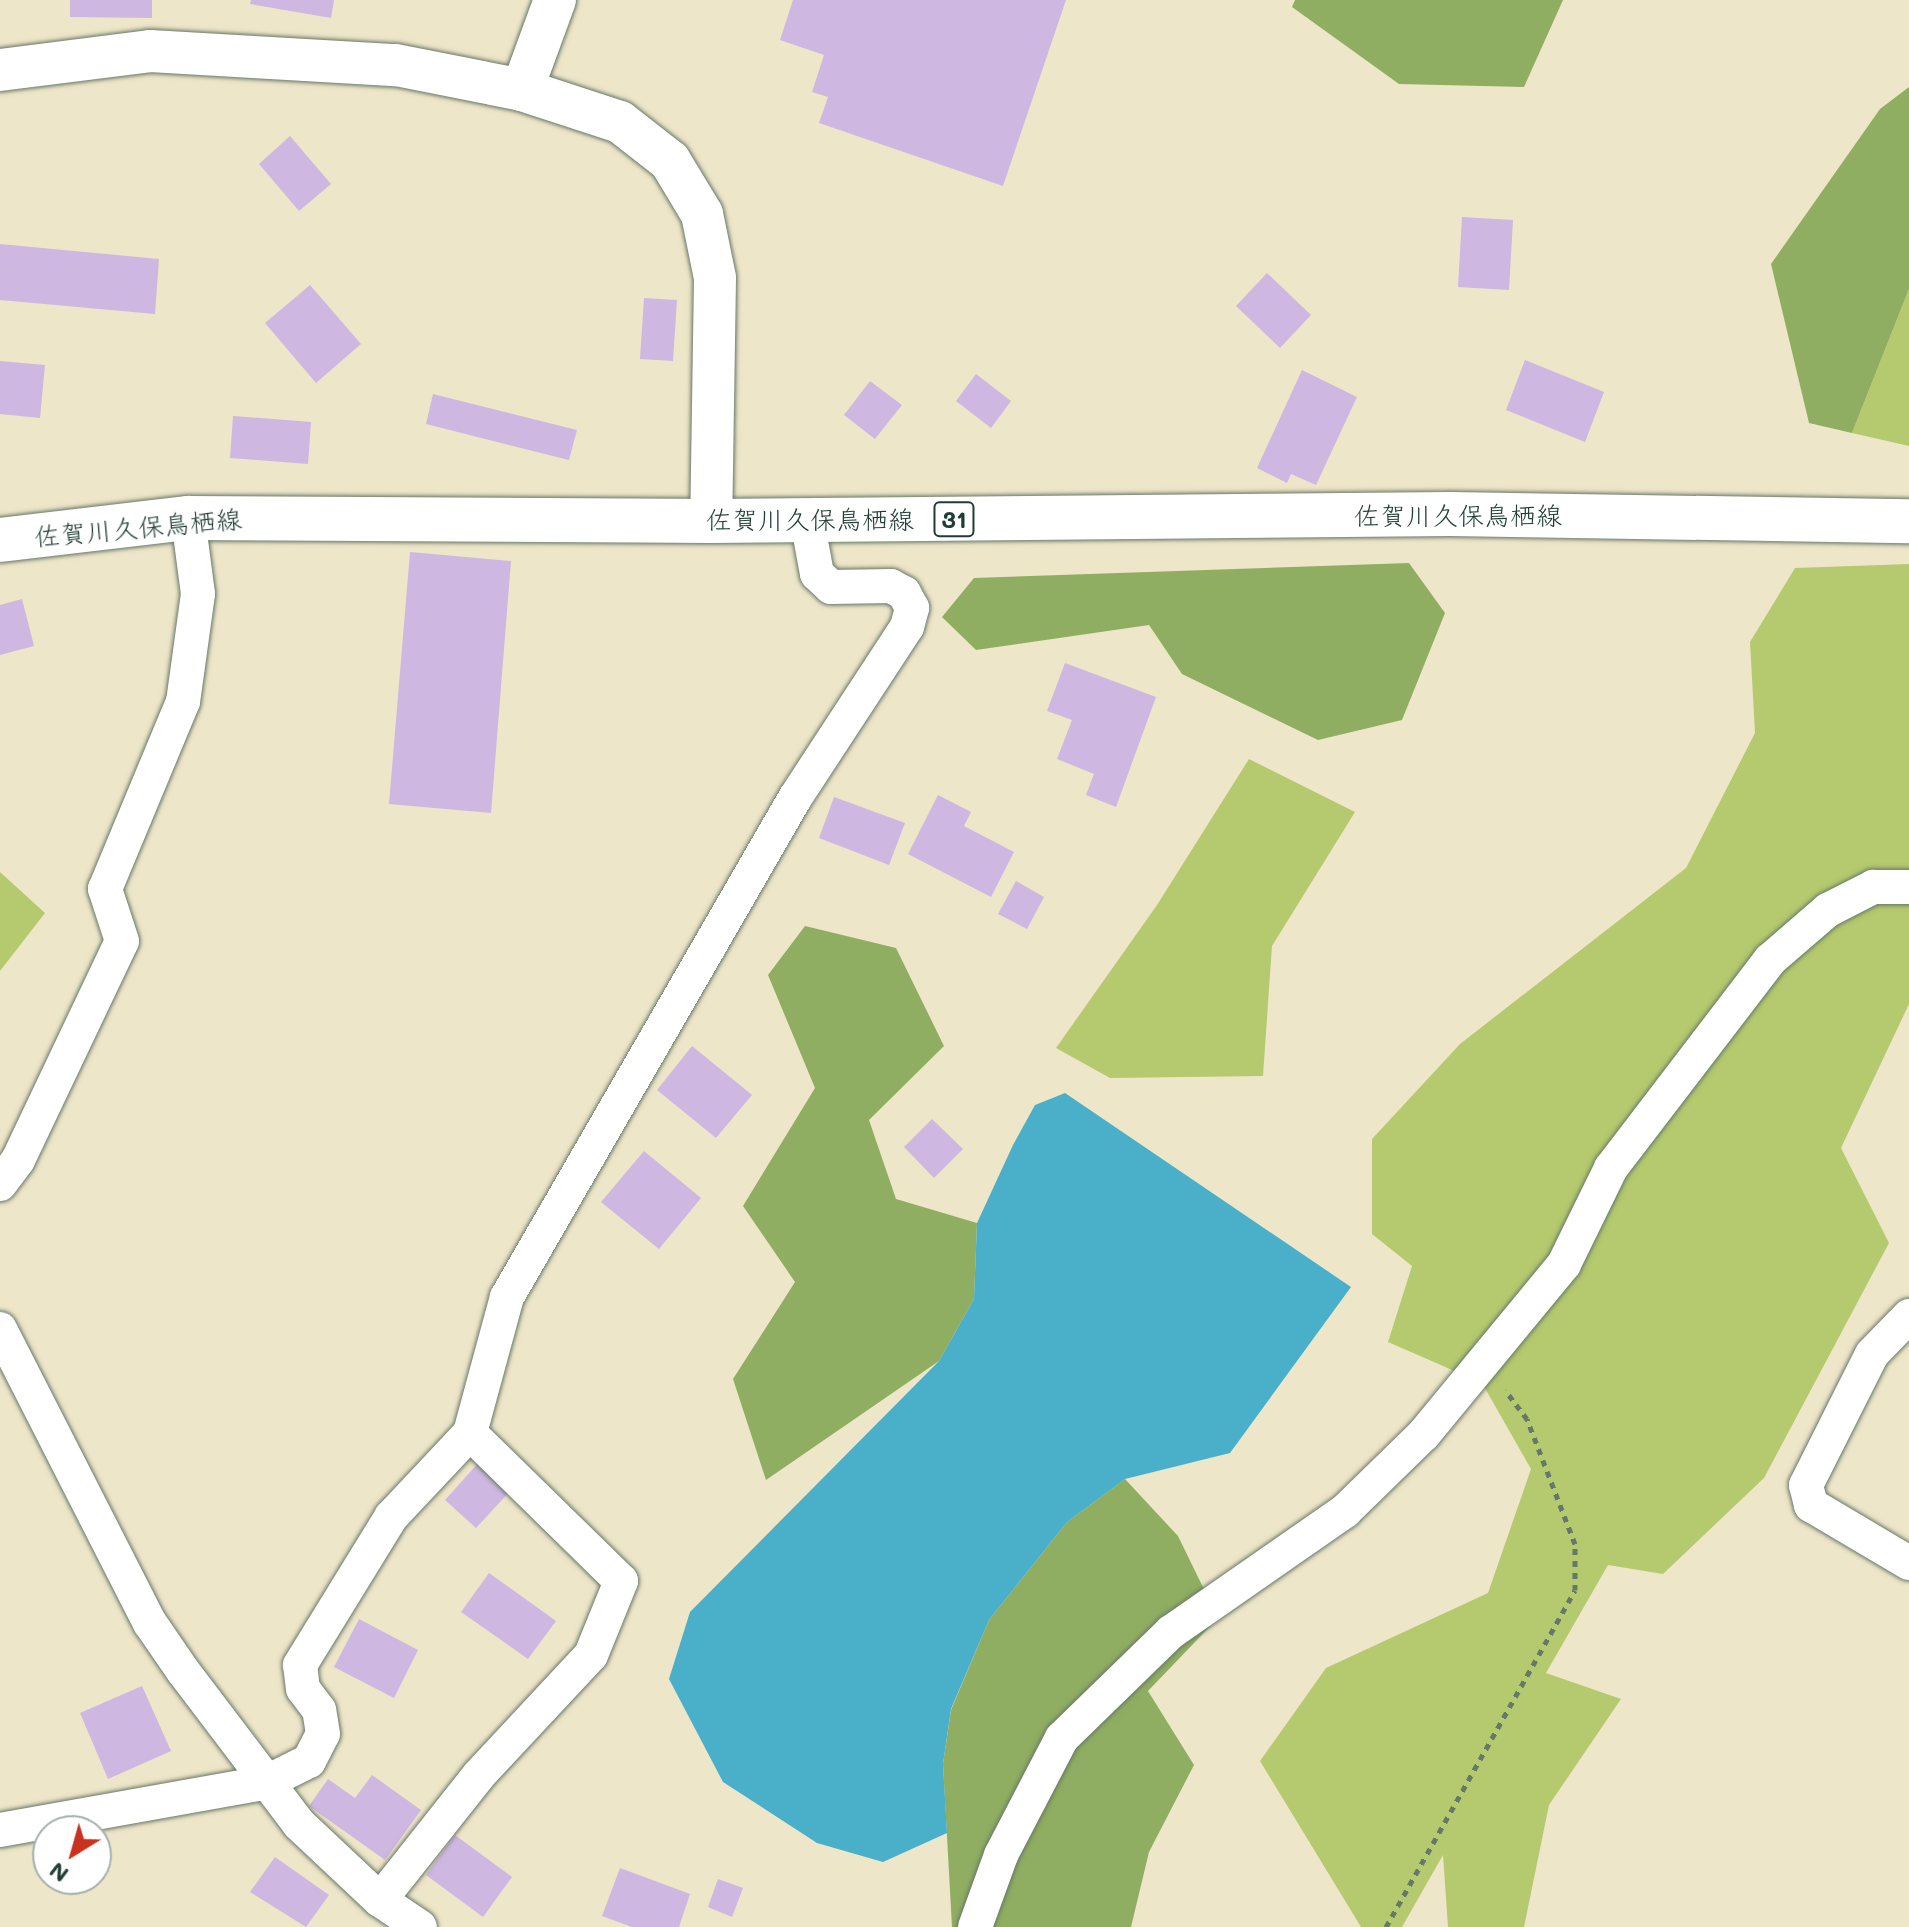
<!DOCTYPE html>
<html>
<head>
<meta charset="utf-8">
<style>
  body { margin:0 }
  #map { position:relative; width:1909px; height:1927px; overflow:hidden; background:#eee6c9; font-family:Mali,"Klee One",sans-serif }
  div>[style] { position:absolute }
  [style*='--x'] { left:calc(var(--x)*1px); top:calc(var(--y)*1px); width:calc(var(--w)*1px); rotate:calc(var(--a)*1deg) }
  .green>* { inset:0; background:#b5ca6e }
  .forest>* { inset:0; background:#90ae61 }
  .water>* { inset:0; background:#4aafc9 }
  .building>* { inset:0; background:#ceb7e1 }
  .path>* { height:5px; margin-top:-2.5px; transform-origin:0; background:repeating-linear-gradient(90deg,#677868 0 6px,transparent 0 12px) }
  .roads { filter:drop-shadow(0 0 2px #677868) drop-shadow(0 0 2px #677868) }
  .minor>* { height:34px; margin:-17px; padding:0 17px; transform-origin:17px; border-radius:17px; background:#fff }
  .tertiary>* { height:42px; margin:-21px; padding:0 21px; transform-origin:21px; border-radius:21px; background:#fff }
  .primary>* { height:44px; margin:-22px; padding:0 22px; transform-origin:22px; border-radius:22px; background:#fff }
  span { translate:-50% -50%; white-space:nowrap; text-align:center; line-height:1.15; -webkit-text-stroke:7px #fff; paint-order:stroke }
  .shield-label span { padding:2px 6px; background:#fff; border:2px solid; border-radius:6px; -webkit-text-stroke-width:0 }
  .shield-label { font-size:24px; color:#1f3d34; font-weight:700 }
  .street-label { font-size:26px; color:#1f3d34 }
  .north { position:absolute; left:32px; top:1815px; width:80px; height:80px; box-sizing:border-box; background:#fff; border:2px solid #a5b1ae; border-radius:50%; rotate:217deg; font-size:22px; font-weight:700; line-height:32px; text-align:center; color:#1f3d34 }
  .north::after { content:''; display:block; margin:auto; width:28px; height:36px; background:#c8321e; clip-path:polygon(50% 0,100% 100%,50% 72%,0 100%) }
</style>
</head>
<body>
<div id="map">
  <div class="green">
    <i style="clip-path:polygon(1909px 289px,1909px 446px,1852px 433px)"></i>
    <i style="clip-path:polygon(1909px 564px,1909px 1004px,1841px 1148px,1889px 1243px,1764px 1478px,1663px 1574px,1608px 1565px,1546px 1673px,1621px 1699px,1549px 1805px,1524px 1927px,1448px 1927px,1443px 1855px,1402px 1927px,1361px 1927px,1260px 1761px,1326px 1668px,1488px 1593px,1531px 1469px,1482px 1383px,1388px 1342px,1412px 1266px,1372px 1234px,1372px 1139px,1460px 1044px,1686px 868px,1755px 733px,1750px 642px,1795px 568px)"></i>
    <i style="clip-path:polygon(1249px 759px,1355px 812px,1272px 946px,1263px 1076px,1110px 1078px,1056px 1048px,1157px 905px)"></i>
    <i style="clip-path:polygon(0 872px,45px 913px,0 971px)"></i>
  </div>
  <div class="forest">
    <i style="clip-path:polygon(1295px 0,1563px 0,1524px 87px,1399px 84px,1292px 7px)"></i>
    <i style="clip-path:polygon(1909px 87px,1909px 289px,1852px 433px,1809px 423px,1771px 264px,1880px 109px)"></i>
    <i style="clip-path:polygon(1409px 563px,1445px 613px,1402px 720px,1318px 740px,1182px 674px,1149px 625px,976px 650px,942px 617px,974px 578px)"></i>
    <i style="clip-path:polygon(805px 926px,896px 948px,944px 1046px,869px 1120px,896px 1199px,977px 1223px,974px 1299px,939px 1361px,766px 1480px,733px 1379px,795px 1282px,743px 1206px,815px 1088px,768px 975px)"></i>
    <i style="clip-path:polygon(1125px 1479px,1178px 1536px,1218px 1618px,1148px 1691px,1194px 1765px,1149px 1852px,1131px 1927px,952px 1927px,943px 1764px,951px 1710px,989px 1620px,1067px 1522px)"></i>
  </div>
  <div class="water">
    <i style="clip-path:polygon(1065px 1093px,1351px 1287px,1230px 1453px,1125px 1479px,1067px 1522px,989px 1620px,951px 1709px,943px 1764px,947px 1833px,883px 1862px,817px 1843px,723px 1782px,669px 1679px,690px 1612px,939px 1361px,974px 1299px,977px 1223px,1013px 1145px,1035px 1105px)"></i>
  </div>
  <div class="building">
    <i style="clip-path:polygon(70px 0,152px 0,152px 18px,70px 17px)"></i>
    <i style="clip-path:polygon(251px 0,334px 0,331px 18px,250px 4px)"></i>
    <i style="clip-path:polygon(793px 0,1066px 0,1003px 186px,819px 123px,828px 97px,812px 92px,824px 55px,780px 40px)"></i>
    <i style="clip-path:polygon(290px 136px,331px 184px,299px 211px,259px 164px)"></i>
    <i style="clip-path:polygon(1462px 217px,1513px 220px,1509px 290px,1458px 287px)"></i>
    <i style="clip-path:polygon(0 244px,159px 259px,155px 314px,0 300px)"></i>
    <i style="clip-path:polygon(1267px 273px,1311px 315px,1280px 348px,1236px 306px)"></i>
    <i style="clip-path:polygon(310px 285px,361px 344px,316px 383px,265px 323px)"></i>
    <i style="clip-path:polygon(644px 298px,677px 300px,673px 361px,640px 359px)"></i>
    <i style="clip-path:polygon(1525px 360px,1604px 392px,1585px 442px,1506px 410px)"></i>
    <i style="clip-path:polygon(0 361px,45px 365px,40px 418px,0 414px)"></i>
    <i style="clip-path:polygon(1302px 370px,1357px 397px,1316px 485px,1291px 474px,1287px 483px,1257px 468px)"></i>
    <i style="clip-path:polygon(976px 374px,1011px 401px,991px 428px,956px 401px)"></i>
    <i style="clip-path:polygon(870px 381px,902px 405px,875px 439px,844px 415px)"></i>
    <i style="clip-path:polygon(433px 394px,577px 430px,569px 460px,426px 424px)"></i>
    <i style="clip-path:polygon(233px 416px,311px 422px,308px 464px,230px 458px)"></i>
    <i style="clip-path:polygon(410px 552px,511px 561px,491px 813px,389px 804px)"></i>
    <i style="clip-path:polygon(22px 599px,34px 646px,0 655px,0 605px)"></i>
    <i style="clip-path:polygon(1065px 663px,1156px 697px,1116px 807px,1086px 795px,1094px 774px,1057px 759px,1072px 720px,1047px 711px)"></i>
    <i style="clip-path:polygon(938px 795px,971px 812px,964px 826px,1014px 852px,991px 897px,908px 854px)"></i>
    <i style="clip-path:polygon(834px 797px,905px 823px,889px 865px,819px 838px)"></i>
    <i style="clip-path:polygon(1016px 881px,1044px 897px,1027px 929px,998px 914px)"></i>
    <i style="clip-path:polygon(692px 1046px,752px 1095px,716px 1138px,657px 1090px)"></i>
    <i style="clip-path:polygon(932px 1119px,963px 1149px,934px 1178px,904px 1147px)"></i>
    <i style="clip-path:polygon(644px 1151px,701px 1198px,659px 1249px,601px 1202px)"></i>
    <i style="clip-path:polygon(480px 1461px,512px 1489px,476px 1528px,445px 1500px)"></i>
    <i style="clip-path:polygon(489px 1573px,556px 1621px,528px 1659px,461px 1612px)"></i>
    <i style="clip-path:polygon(359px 1619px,418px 1650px,394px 1698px,334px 1667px)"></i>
    <i style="clip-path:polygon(142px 1686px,171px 1751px,108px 1779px,80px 1713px)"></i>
    <i style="clip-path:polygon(372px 1775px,421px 1810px,385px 1860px,309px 1806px,328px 1779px,355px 1798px)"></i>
    <i style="clip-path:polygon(455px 1835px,512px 1877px,483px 1917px,426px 1875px)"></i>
    <i style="clip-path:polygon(275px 1857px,329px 1895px,306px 1927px,250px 1892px)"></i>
    <i style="clip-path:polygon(620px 1868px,690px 1894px,679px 1927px,632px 1927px,602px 1916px)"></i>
    <i style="clip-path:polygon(718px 1879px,743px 1888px,732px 1917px,708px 1907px)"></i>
  </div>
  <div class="path">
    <i style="--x:1386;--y:1927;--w:386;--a:-60.7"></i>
    <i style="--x:1575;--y:1590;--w:46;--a:-90"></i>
    <i style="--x:1575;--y:1544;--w:134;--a:-111"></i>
    <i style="--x:1527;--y:1419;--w:36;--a:-127"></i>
  </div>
  <div class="roads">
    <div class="minor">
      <i style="--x:0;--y:1184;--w:30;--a:-53"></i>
      <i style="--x:18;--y:1160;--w:242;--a:-64.6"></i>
      <i style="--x:122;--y:941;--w:55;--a:-108.1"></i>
      <i style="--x:105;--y:889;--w:203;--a:-67.4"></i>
      <i style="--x:183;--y:702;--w:109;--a:-82.1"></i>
      <i style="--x:198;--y:594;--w:77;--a:-97.5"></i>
      <i style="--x:1909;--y:1316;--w:53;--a:134.2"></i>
      <i style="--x:1872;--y:1354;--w:147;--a:116.7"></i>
      <i style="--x:1806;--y:1485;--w:21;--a:76"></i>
      <i style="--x:1811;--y:1505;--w:114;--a:30.6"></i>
      <i style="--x:0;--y:1329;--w:330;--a:63"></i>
      <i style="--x:150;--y:1623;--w:58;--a:55.5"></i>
      <i style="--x:183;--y:1671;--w:192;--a:52.8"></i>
      <i style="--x:299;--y:1824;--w:111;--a:43.2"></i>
      <i style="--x:380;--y:1900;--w:48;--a:34"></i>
      <i style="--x:0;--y:1830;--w:269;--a:-10.1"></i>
      <i style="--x:265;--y:1783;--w:49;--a:-26.6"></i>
      <i style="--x:309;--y:1761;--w:30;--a:-63"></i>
      <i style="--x:323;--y:1734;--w:24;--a:-99"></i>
      <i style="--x:319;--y:1710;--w:26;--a:-127"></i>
      <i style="--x:303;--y:1689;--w:24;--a:-97"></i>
      <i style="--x:300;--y:1665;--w:174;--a:-58.4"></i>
      <i style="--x:391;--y:1517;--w:115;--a:-46.8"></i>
      <i style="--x:470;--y:1433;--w:141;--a:-74.8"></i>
      <i style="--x:507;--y:1297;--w:576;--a:-60.01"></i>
      <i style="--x:795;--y:798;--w:204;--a:-56.8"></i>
      <i style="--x:907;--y:627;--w:20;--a:-75"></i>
      <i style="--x:912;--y:608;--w:17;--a:-118"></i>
      <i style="--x:904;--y:593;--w:15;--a:-152"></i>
      <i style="--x:891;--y:586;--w:60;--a:179"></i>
      <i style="--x:831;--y:587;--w:19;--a:-137"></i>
      <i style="--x:817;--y:574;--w:55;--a:-100.5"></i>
      <i style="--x:380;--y:1900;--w:159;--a:-51.6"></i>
      <i style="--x:479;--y:1775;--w:164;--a:-47"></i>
      <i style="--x:591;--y:1655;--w:80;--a:-67.9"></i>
      <i style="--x:621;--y:1581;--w:211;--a:-135.6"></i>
      <i style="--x:975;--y:1927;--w:77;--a:-70.1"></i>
      <i style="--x:1001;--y:1855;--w:132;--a:-62.5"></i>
      <i style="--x:1062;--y:1738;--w:152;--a:-44.2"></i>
      <i style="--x:1171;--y:1632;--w:212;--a:-34.8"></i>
      <i style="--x:1345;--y:1511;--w:110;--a:-44.3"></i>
      <i style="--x:1424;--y:1434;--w:220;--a:-50.5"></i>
      <i style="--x:1564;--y:1264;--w:107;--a:-63.9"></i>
      <i style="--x:1611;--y:1168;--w:262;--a:-52.6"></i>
      <i style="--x:1770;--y:960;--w:77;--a:-40.8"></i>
      <i style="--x:1828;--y:910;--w:51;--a:-27.1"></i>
      <i style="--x:1873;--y:887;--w:36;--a:0"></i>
    </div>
    <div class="tertiary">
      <i style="--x:0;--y:70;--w:151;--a:-7.2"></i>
      <i style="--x:150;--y:51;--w:246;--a:3.3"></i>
      <i style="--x:396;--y:65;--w:128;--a:11.2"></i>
      <i style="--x:522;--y:90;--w:103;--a:18.1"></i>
      <i style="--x:620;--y:122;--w:63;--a:38"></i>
      <i style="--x:670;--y:161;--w:62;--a:58.9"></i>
      <i style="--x:702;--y:214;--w:65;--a:78.5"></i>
      <i style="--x:715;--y:278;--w:243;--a:90.9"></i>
      <i style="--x:522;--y:90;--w:96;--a:-69.9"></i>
    </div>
    <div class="primary">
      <i style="--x:0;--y:540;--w:189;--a:-6.7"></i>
      <i style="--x:188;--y:518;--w:523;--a:0.33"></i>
      <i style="--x:711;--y:521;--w:739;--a:-0.54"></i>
      <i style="--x:1450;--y:514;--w:459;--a:0.9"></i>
    </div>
  </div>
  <div class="shield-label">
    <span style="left:954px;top:519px">31</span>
  </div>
  <div class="street-label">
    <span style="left:1458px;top:516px">佐賀川久保鳥栖線</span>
    <span style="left:810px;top:520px">佐賀川久保鳥栖線</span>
    <span style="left:138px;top:528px;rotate:-5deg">佐賀川久保鳥栖線</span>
  </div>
  <div class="north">N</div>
</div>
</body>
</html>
